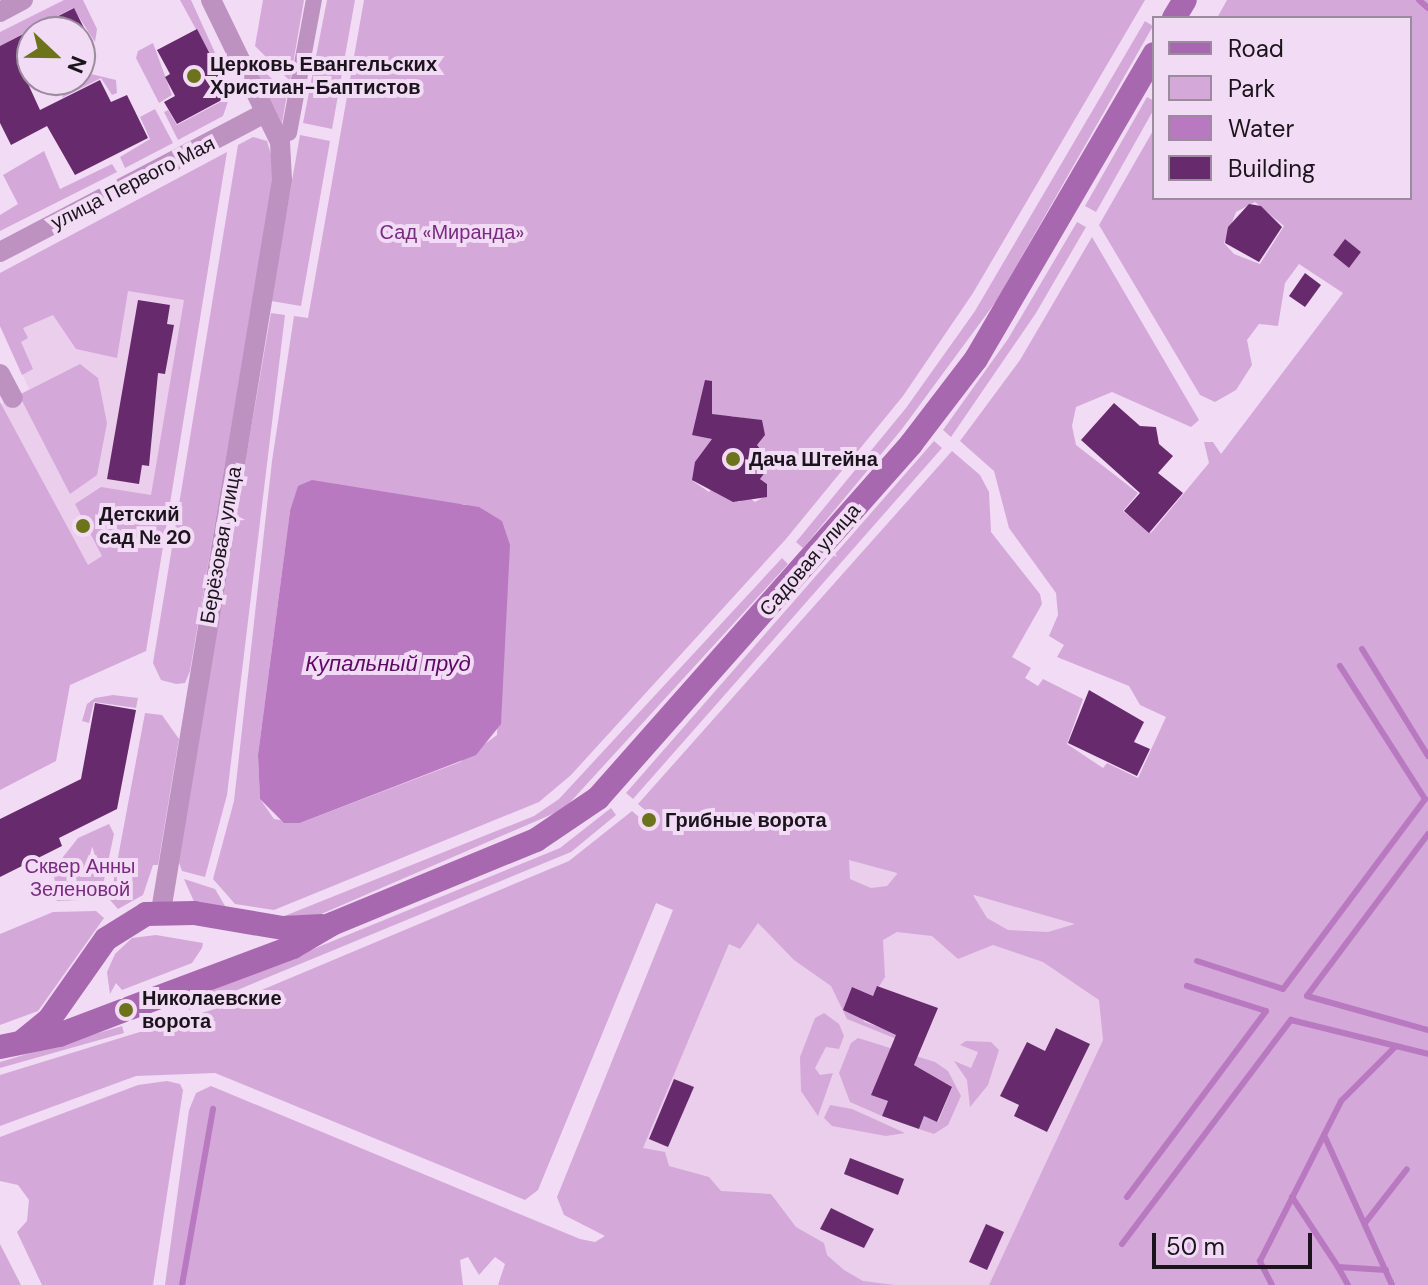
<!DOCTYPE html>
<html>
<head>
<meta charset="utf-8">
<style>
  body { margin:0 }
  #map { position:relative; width:1428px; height:1285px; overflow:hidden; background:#f2dbf4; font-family:"DM Sans",sans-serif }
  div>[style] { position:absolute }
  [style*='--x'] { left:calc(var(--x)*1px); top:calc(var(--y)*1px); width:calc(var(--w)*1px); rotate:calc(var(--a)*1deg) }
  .built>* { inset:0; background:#eaceec }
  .green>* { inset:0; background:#d4a9d9 }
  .water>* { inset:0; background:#b979c0 }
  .stream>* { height:6px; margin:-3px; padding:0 3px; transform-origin:3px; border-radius:3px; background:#b979c0 }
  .building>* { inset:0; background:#672b6d }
  .pedestrian>* { height:16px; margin:-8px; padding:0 8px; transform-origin:8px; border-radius:8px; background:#bd92c1 }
  .minor>* { height:20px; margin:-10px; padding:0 10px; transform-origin:10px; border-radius:10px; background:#bd92c1 }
  .secondary>* { height:24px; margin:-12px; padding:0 12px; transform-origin:12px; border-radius:12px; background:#a868af }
  .dots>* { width:22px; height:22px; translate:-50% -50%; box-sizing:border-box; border:4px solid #f2dbf4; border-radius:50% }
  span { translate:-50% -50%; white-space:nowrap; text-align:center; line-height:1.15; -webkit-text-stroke:8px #f2dbf4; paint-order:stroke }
  .poi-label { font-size:20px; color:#1c141d; font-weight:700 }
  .left { translate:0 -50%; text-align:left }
  .street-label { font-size:20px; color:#1c141d }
  .park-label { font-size:20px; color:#792b81 }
  .water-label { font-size:22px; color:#5c0865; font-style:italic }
  .legend { position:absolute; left:1152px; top:16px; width:260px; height:184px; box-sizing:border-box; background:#f2dbf4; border:2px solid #9c8b9e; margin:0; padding:10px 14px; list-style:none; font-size:24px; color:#1c141d }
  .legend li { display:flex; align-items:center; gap:16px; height:40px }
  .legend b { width:40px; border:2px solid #9c8b9e }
  .north { position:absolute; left:16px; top:16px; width:80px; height:80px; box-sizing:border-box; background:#f2dbf4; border:2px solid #9c8b9e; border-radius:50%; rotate:112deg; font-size:22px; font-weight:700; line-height:32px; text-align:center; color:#1c141d }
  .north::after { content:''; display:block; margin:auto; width:28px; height:36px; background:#6d731a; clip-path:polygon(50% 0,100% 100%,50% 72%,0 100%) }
  .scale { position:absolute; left:1152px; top:1233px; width:160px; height:36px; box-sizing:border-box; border:4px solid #1c141d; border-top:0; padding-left:10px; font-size:24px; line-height:28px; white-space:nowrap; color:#1c141d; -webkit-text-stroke:6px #f2dbf4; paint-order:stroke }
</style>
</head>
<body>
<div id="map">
  <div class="built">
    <i style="clip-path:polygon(210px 257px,146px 651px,53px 692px,0 405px,29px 389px,0 326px,0 273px)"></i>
    <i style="clip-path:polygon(774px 838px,1076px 924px,1118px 968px,1103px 1040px,989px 1285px,733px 1285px,606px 1235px)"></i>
  </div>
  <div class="green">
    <i style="clip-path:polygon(64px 0,83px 0,97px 29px,95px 42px,73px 8px,0 46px,0 32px)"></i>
    <i style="clip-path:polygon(180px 0,191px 0,232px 90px,223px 116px,178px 140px,164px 112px,168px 110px,177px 125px,224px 100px,228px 88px)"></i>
    <i style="clip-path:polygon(263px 0,304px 0,290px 81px,255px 46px)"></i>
    <i style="clip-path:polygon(327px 0,355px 0,332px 129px,303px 123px)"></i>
    <i style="clip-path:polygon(evenodd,364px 0,1145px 0,973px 293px,903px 396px,786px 539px,571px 775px,539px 802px,274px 910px,235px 904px,213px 879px,234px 801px,272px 461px,294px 316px,308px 318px,364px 0,731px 416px,762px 421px,757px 445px,772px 462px,760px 479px,767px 484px,767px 495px,755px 502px,747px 496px,739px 502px,713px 487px,709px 492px,693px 481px,729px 431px,731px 416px,364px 0,464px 504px,502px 521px,497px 735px,460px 762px,300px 823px,274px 819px,260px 799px,258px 755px,290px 511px,464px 504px)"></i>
    <i style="clip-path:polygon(evenodd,1227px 0,1428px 0,1428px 1285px,989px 1285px,1103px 1040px,1099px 1000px,1043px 962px,993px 945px,958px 959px,932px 936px,897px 932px,883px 940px,885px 977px,873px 996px,852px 987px,864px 1022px,924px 1042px,914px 1046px,847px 1019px,831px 986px,794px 960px,758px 923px,740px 949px,729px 944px,643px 1148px,665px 1152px,669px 1166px,709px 1177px,721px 1191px,771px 1194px,796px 1227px,824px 1243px,827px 1255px,844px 1270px,863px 1281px,895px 1285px,498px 1285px,505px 1264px,495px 1257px,479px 1275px,468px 1257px,460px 1260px,463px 1285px,165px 1285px,189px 1110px,196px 1093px,211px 1086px,580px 1239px,595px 1242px,605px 1236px,564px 1215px,557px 1197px,673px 910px,656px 903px,538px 1190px,525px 1200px,215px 1073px,136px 1076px,0 1126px,0 1075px,221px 1007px,569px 861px,632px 811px,639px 817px,645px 810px,638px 804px,952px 451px,980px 475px,989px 492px,991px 532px,1040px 594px,1042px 604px,1012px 657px,1031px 668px,1025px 678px,1038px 686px,1043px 679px,1083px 699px,1067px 744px,1103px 768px,1107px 763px,1138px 778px,1166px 717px,1140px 705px,1129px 686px,1057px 657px,1064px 645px,1049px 636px,1058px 615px,1056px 593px,1009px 528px,994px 471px,960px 441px,1020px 360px,1092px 237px,1199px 420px,1191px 427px,1112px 392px,1076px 407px,1072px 426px,1076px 445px,1138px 493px,1123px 511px,1151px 533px,1209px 463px,1204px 442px,1213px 442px,1221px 454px,1343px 293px,1299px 264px,1285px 283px,1278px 326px,1259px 324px,1247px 340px,1252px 365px,1236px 390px,1215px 402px,1200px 395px,1099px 225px,1154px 129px,1154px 198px,1410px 198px,1410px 18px,1217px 18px,1227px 0,1255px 202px,1284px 226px,1260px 264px,1234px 254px,1224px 243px,1236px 212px,1255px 202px,1227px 0,1345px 240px,1361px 252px,1349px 268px,1333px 255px,1345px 240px,1227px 0,849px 860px,897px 873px,897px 874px,887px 886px,871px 888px,850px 879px,849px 860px,1227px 0,973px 895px,974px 895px,1075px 924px,1048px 932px,1008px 930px,987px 918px,973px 895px)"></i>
    <i style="clip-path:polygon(1145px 21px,1153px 26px,997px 300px,902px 429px,803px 548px,796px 542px,906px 408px,975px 311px)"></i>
    <i style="clip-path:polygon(153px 43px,172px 95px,159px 103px,136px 58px,138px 51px)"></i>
    <i style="clip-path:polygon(253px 60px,287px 94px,282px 123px,253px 65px)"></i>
    <i style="clip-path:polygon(91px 74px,116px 80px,117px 93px,112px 95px,101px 78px,62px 98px,67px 87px)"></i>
    <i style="clip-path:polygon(1147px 97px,1154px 101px,1154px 109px,1096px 212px,1085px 206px)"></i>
    <i style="clip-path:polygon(155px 109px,173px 143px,125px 168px,120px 157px,150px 139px,140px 117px)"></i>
    <i style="clip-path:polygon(300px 135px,330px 141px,301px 306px,271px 301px)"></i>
    <i style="clip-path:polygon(253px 137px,267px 141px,275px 168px,190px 671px,185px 683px,176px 684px,161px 680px,153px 663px,238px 145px)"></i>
    <i style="clip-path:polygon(44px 151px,60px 189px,112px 164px,117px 172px,0 231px,0 215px,18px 204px,3px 175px)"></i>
    <i style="clip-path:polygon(227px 152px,146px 651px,70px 685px,56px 761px,0 790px,0 402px,88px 565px,102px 556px,75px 504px,101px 487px,151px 495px,184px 300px,128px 291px,117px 358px,76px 349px,53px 315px,23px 328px,28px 338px,21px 342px,33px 369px,22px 375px,0 326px,0 273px)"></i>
    <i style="clip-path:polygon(1077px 222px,1086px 227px,1036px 313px,951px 437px,943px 430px,1008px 339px)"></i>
    <i style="clip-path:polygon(271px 313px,285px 315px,227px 795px,205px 877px,182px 871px,177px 857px)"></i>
    <i style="clip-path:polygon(80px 364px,98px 378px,107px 423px,97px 475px,70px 494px,19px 395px)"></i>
    <i style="clip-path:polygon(934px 441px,942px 448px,633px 799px,626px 793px)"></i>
    <i style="clip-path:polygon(782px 558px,788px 564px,564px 809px,319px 915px,277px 919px,534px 816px,559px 799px)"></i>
    <i style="clip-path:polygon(113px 695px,138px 698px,136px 708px,94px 702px,89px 723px,82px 721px,87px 704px,95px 698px)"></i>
    <i style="clip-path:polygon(145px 713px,162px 715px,179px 739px,158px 865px,153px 865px,143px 895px,118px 909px,110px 900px)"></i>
    <i style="clip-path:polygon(611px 808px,616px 815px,571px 852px,189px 1010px,186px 1001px,560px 848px)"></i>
    <i style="clip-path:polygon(109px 824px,114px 834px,100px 899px,57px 901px,54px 875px,63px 857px,78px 838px)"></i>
    <i style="clip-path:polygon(184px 879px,215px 889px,228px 911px,195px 904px)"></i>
    <i style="clip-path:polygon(53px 912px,96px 911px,104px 918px,38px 1011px,0 1025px,0 934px)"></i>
    <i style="clip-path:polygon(156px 935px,203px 943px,202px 948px,192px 963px,122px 990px,116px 983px,110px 994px,107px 972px,115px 954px,132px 938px)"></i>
    <i style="clip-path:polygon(824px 1013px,839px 1024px,844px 1036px,839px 1049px,826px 1047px,815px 1068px,820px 1075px,833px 1073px,818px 1116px,801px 1091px,800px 1057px,815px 1018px)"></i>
    <i style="clip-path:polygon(122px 1026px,124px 1033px,0 1068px,0 1062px)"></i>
    <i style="clip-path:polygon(858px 1038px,935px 1062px,948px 1071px,961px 1096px,948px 1125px,934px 1134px,919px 1129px,924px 1116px,938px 1122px,952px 1088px,913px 1064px,872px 1095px,888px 1101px,882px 1116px,850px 1102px,839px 1073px,851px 1043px)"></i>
    <i style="clip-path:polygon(966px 1041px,991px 1042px,999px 1050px,988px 1085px,970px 1107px,967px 1080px,954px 1061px,971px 1068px,978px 1052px,960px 1045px)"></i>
    <i style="clip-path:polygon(167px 1081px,180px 1084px,183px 1090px,153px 1285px,42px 1285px,17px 1232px,27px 1221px,29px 1200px,18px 1185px,0 1181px,0 1137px,138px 1085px)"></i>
    <i style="clip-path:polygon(830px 1105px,852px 1109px,905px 1133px,886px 1136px,832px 1126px,824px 1118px)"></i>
    <i style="clip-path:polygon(0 1244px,21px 1285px,0 1285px)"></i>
  </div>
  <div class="water">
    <i style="clip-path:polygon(312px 480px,479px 507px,502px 521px,510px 545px,501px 724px,476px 755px,300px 823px,284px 823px,260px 799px,258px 755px,290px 511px,298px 486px)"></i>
  </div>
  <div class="stream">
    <i style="--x:1419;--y:0;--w:12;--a:42"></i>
    <i style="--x:1362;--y:649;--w:126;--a:58.3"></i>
    <i style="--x:1428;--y:834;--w:202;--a:126.8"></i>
    <i style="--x:1307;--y:996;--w:126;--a:15.7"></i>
    <i style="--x:1197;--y:961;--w:90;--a:18"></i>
    <i style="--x:1283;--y:989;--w:237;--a:-53.2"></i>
    <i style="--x:1425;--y:799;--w:158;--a:-122.6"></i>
    <i style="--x:1324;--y:1135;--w:165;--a:65.6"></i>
    <i style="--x:1127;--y:1197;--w:232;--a:-53.2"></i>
    <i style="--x:1266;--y:1011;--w:83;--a:-162.4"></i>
    <i style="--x:1292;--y:1197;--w:84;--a:56.7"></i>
    <i style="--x:1338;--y:1267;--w:48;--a:3.6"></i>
    <i style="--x:1365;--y:1223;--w:68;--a:-52.1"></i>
    <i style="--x:1122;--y:1244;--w:281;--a:-53"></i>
    <i style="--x:1291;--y:1020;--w:141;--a:13.9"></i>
    <i style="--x:1338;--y:1267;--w:21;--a:61"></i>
    <i style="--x:182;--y:1285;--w:179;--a:-80"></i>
    <i style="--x:1272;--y:1285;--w:27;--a:-117"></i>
    <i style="--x:1260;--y:1261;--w:179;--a:-63.1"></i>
    <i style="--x:1341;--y:1101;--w:78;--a:-45"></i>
  </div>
  <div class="building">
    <i style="clip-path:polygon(74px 8px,86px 32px,32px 32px,32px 71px,24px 75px,40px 110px,100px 80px,111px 102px,127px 95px,148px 138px,75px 175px,47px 126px,11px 145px,0 123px,0 46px)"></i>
    <i style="clip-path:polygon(197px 29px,231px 95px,177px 124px,164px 102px,175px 96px,165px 77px,170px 74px,157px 50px)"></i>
    <i style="clip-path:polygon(1249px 204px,1261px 206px,1282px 227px,1259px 262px,1225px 243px,1228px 227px)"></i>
    <i style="clip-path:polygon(1345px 239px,1361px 252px,1349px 268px,1333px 255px)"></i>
    <i style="clip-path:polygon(1305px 273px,1321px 285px,1305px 307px,1289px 296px)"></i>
    <i style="clip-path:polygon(138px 300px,170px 305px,167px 324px,174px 325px,165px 374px,158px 373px,149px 466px,142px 465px,139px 484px,107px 479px)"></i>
    <i style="clip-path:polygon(705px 380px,712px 381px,712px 414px,762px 420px,765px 435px,757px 445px,772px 463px,760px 479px,767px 484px,767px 497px,733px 502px,692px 480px,695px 462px,712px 439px,692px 435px)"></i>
    <i style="clip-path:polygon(1114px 403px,1140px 426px,1156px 427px,1159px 444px,1173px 456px,1158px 473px,1183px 493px,1149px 533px,1124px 511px,1140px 493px,1081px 440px)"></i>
    <i style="clip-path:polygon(1089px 690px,1144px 722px,1134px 742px,1150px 749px,1137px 776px,1068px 743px)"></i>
    <i style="clip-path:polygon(95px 703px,136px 710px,117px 809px,59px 838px,62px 846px,0 877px,0 819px,81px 779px)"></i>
    <i style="clip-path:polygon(877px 986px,938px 1008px,914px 1065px,952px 1087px,937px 1122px,924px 1116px,919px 1129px,882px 1116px,888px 1101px,871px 1095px,896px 1035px,843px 1010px,852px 987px,873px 996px)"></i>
    <i style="clip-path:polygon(1056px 1028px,1090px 1044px,1047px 1132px,1014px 1116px,1019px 1105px,1000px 1096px,1027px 1042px,1045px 1051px)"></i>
    <i style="clip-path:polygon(674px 1079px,694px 1087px,668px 1147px,649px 1139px)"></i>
    <i style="clip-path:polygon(850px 1158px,904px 1179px,898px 1195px,844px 1174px)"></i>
    <i style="clip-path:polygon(831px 1208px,874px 1229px,864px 1248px,820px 1229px)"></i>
    <i style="clip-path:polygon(986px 1224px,1004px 1232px,987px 1270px,969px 1262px)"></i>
  </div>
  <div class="pedestrian">
    <i style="--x:289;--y:133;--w:135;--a:-79.4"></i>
  </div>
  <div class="minor">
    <i style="--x:0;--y:12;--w:26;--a:-28"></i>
    <i style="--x:0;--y:252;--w:299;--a:-27.7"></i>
    <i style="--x:0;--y:374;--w:27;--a:62"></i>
    <i style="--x:161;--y:911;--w:741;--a:-80.6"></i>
    <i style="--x:282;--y:180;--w:38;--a:-93"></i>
    <i style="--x:280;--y:142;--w:158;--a:-115.9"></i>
  </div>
  <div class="secondary">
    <i style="--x:1174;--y:18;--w:21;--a:-59"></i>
    <i style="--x:130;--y:1008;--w:174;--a:-20.5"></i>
    <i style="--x:293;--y:947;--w:45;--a:-30.5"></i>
    <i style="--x:332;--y:924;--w:221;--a:-22.4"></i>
    <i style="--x:536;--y:840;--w:75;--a:-34.1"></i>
    <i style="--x:598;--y:798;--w:473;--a:-48.5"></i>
    <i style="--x:911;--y:444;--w:107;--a:-52.6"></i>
    <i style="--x:976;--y:359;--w:353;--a:-59.7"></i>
    <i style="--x:24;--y:1040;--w:32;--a:-39"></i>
    <i style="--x:49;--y:1020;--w:99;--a:-54.9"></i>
    <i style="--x:106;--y:939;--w:47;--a:-32"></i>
    <i style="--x:146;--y:914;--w:48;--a:-1.2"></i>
    <i style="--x:194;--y:913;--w:90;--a:9.6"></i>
    <i style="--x:283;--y:928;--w:39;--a:-3"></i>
    <i style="--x:0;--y:1047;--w:60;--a:-11.5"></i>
    <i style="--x:59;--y:1035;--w:67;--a:-20.9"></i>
  </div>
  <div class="dots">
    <i style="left:194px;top:76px;background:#6d731a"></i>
    <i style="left:733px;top:459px;background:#6d731a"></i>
    <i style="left:83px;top:526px;background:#6d731a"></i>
    <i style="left:649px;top:820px;background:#6d731a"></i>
    <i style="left:126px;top:1010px;background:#6d731a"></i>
  </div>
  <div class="poi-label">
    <span class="left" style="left:210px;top:76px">Церковь Евангельских<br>Христиан-Баптистов</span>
    <span class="left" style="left:749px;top:459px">Дача Штейна</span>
    <span class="left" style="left:99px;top:526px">Детский<br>сад № 20</span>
    <span class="left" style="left:665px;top:820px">Грибные ворота</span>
    <span class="left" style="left:142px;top:1010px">Николаевские<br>ворота</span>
  </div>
  <div class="street-label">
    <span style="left:133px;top:183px;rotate:-27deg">улица Первого Мая</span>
    <span style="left:221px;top:545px;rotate:-80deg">Берёзовая улица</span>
    <span style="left:810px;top:560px;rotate:-49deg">Садовая улица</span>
  </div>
  <div class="park-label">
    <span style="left:452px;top:232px">Сад «Миранда»</span>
    <span style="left:80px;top:878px">Сквер Анны<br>Зеленовой</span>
  </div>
  <div class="water-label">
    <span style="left:388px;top:664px">Купальный пруд</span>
  </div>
  <ul class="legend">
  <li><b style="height:10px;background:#a868af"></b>Road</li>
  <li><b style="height:22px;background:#d4a9d9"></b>Park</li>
  <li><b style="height:22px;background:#b979c0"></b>Water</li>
  <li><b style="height:22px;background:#672b6d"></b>Building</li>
  </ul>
  <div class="north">N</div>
  <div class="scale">50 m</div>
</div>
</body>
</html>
